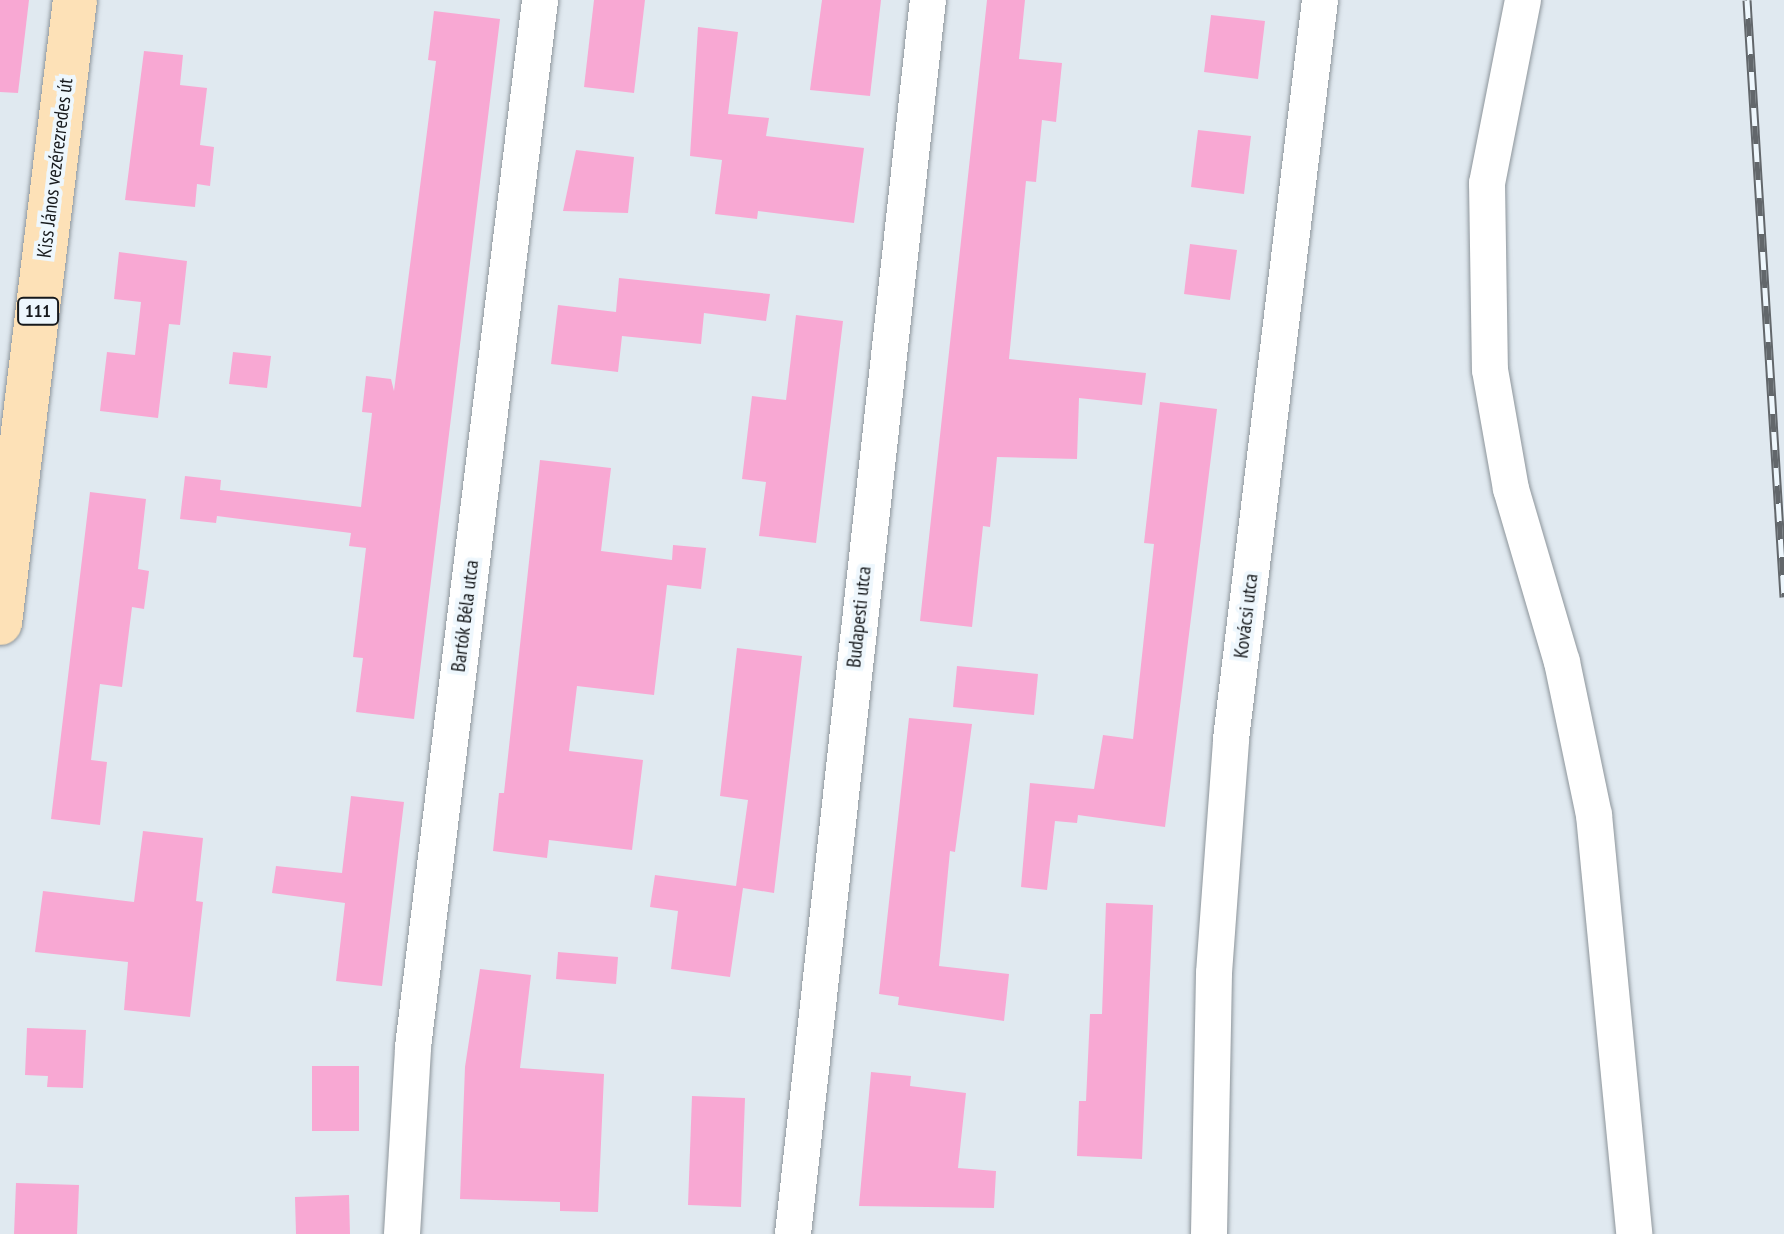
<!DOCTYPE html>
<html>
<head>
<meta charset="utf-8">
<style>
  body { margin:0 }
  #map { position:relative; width:1784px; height:1234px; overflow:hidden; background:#e0e9f0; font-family:"PT Sans Narrow",sans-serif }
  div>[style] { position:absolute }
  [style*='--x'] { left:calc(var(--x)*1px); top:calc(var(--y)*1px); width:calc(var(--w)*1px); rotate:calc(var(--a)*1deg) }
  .building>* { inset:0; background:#f8a8d3 }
  .roads { filter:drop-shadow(0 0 2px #8d959b) drop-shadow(0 0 2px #8d959b) }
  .minor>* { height:36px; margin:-18px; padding:0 18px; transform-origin:18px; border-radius:18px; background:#fff }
  .primary>* { height:44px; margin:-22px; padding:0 22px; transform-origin:22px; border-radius:22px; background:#fde1b7 }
  .rail>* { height:9px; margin-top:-4.5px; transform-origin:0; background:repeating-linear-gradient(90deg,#eef7fd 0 18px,#62676b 0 36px); box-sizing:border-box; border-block:2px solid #62676b }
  span { translate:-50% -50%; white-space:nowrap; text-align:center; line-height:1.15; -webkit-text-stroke:8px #eef7fd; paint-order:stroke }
  .shield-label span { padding:2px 6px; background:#eef7fd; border:2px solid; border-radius:6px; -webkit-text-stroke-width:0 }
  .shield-label { font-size:18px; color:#16191c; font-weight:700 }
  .street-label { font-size:20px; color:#16191c }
</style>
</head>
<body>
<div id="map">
  <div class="building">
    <i style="clip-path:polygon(0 0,29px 0,18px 93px,0 92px)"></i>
    <i style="clip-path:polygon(594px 0,645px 0,634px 93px,584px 87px)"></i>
    <i style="clip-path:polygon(822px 0,881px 0,870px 96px,810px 90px)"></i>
    <i style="clip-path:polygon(987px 0,1025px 0,1019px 59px,1062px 63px,1056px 122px,1042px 120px,1036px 182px,1026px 181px,1009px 359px,1146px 373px,1142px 405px,1079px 398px,1077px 459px,997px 457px,990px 527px,983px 526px,972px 627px,920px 621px)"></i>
    <i style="clip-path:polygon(434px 11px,500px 19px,414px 719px,356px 712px,363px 658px,353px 657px,366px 548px,349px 546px,351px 533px,217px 516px,216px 523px,180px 519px,185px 476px,221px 480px,220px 490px,361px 507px,372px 413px,362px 412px,366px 376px,391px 379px,394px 391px,436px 61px,428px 60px)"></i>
    <i style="clip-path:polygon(1211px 15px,1265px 21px,1258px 79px,1204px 72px)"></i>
    <i style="clip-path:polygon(698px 27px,738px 32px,728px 114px,769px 118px,766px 136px,864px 148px,854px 223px,758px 211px,757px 219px,715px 214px,722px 160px,690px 156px)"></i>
    <i style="clip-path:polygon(144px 51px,183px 55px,180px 85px,207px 88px,200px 145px,214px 147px,210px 186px,197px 184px,195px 207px,125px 200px)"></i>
    <i style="clip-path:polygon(1198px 130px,1251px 136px,1244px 194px,1191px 187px)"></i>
    <i style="clip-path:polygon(576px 150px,634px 157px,628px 213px,563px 211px)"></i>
    <i style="clip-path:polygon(1190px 244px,1237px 250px,1230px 300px,1184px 294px)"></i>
    <i style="clip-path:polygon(119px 252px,187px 261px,180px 325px,169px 324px,158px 418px,100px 411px,107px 352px,135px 355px,141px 302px,114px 299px)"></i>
    <i style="clip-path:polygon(619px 278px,770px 294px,766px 321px,704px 313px,701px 344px,622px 336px,618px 372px,551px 364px,558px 305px,616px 312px)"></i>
    <i style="clip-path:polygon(796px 315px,843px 321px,816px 543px,759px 536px,766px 482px,742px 479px,752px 396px,786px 400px)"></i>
    <i style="clip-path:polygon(233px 352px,271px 356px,267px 388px,229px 384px)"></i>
    <i style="clip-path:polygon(1160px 402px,1217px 409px,1165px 827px,1078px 815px,1077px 823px,1055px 821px,1047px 890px,1021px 887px,1030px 783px,1094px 789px,1103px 735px,1133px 739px,1154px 544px,1144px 543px)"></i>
    <i style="clip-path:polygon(540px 460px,611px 468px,601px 551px,672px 560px,673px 545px,706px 548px,701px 589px,667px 585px,654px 695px,577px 686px,569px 751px,643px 760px,632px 850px,549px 840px,547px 858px,493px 851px,499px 793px,504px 793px)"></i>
    <i style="clip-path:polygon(90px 492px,146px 499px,138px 569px,149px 571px,144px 609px,132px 607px,122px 687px,100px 684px,91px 760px,107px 762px,100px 825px,51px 819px)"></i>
    <i style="clip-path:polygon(737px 648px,802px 656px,774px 893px,743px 888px,730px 977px,671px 969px,678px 911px,650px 907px,655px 875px,736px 886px,748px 800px,720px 796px)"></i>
    <i style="clip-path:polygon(957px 666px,1038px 674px,1034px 715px,953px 707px)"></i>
    <i style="clip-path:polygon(909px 718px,972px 724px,955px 852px,950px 851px,939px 966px,1009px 974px,1004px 1021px,898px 1005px,899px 997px,879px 994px)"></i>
    <i style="clip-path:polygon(351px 796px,404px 802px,382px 986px,336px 981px,345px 903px,272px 893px,276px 866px,342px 873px)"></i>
    <i style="clip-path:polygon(143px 831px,203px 838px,196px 901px,203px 902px,190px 1017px,124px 1010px,128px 962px,35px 952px,43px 891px,134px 902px)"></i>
    <i style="clip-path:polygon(1106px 903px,1153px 905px,1142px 1159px,1077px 1156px,1079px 1101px,1086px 1101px,1090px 1014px,1102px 1014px)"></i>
    <i style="clip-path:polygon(558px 952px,618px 957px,616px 984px,556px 979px)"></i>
    <i style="clip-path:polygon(480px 969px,531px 975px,520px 1068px,604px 1074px,598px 1212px,560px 1211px,560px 1202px,460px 1199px,465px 1067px)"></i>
    <i style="clip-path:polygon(27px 1028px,86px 1030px,83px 1088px,47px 1087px,48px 1076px,25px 1075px)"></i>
    <i style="clip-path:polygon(312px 1066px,359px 1066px,359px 1131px,312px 1131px)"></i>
    <i style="clip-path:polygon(871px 1072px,911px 1076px,910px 1086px,966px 1093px,958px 1168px,996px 1171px,994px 1208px,859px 1206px)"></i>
    <i style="clip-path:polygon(692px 1096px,745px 1098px,741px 1207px,688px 1205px)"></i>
    <i style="clip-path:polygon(16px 1183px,79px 1185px,77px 1234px,14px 1234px)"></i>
    <i style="clip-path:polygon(349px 1195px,350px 1234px,296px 1234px,295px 1197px)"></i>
  </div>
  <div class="roads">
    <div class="minor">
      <i style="--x:1523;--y:0;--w:187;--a:101.1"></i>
      <i style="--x:1487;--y:183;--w:187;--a:89.1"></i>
      <i style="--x:1490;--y:370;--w:121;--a:80"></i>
      <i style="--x:1511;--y:489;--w:180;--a:73.6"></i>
      <i style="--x:1562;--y:662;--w:156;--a:78.2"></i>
      <i style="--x:1594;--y:815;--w:421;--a:84.5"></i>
      <i style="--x:402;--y:1234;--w:187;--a:-86.6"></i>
      <i style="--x:413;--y:1047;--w:1055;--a:-83.08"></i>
      <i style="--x:793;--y:1234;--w:1241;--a:-83.76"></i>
      <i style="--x:1209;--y:1234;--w:261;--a:-88.9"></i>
      <i style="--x:1214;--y:973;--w:235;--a:-85.8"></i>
      <i style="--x:1231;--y:739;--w:744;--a:-83.13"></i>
    </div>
    <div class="primary">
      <i style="--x:0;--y:623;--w:627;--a:-83.14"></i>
    </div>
  </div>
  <div class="rail">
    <i style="--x:1747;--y:0;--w:598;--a:86.45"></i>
  </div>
  <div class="shield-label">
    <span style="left:38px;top:311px">111</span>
  </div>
  <div class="street-label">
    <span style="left:55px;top:168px;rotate:-83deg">Kiss János vezérezredes út</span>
    <span style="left:465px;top:616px;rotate:-83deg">Bartók Béla utca</span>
    <span style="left:1246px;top:616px;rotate:-83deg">Kovácsi utca</span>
    <span style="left:859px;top:617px;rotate:-84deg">Budapesti utca</span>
  </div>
</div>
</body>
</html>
